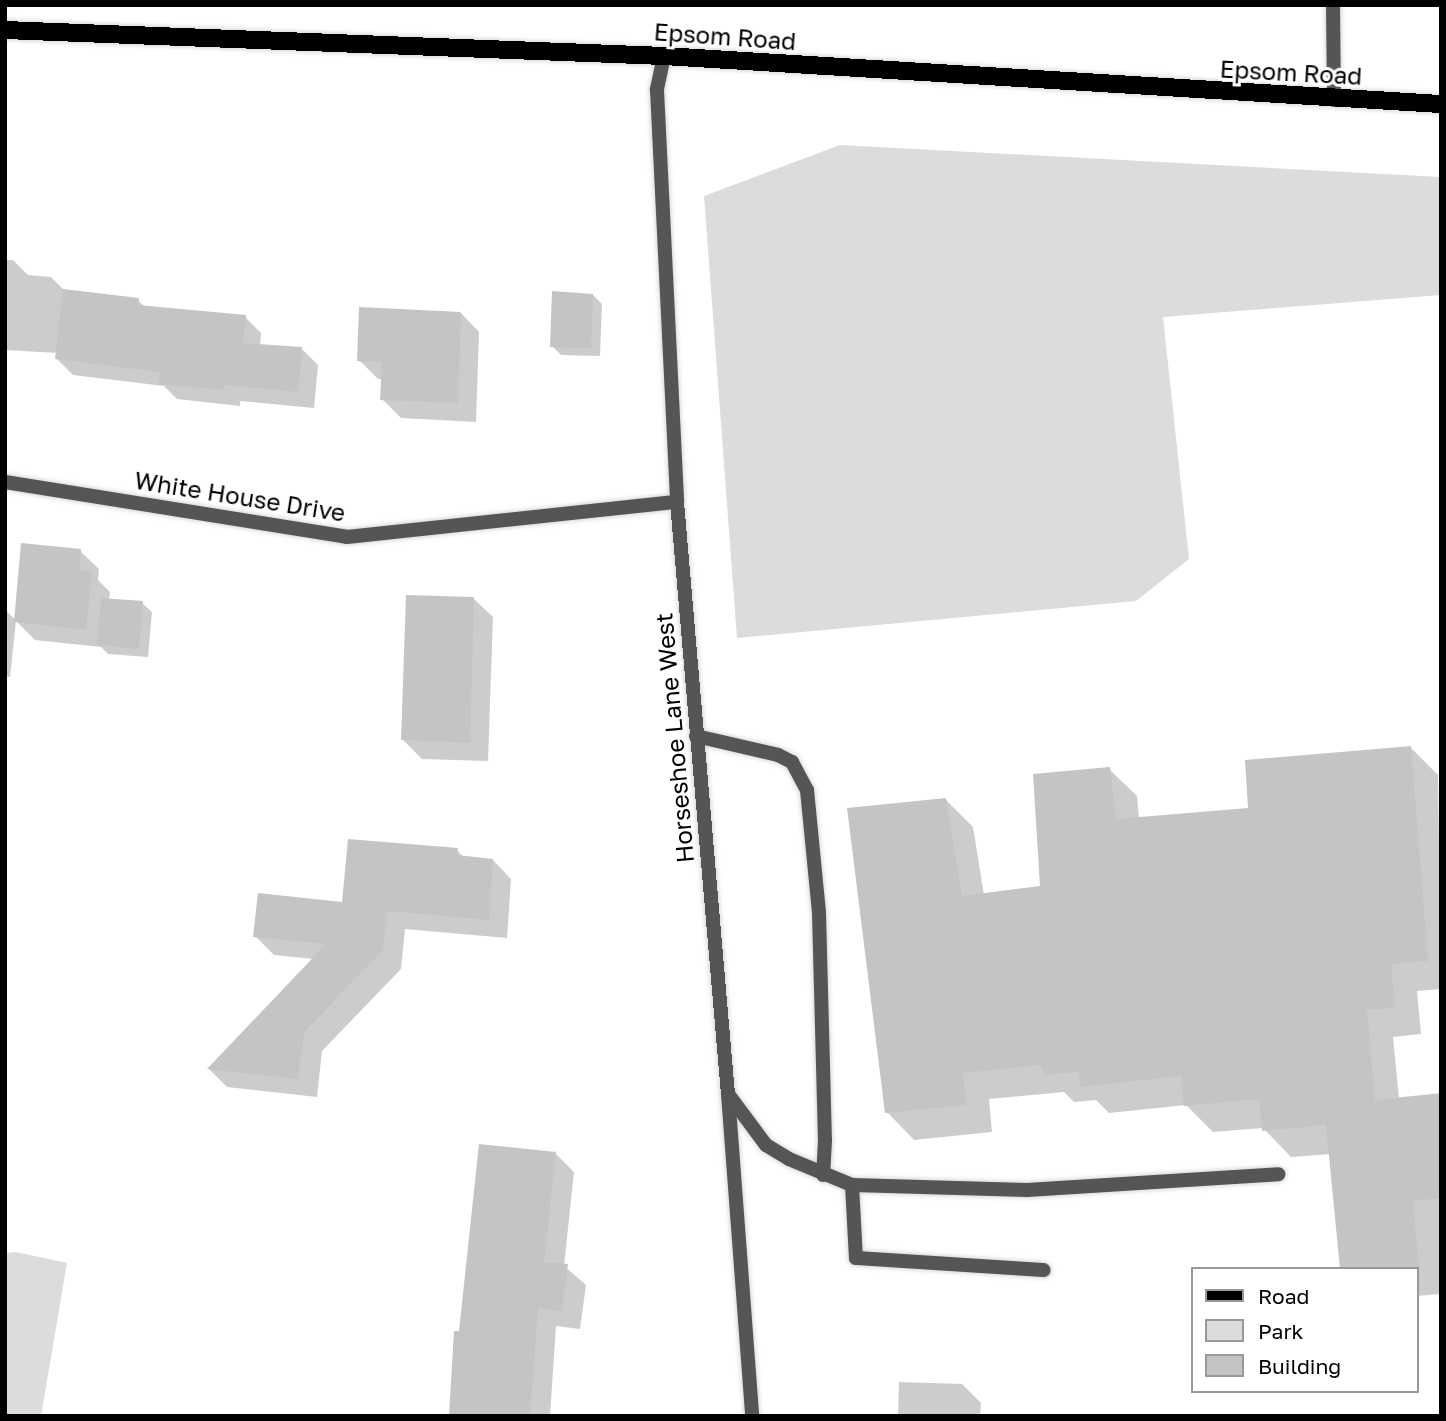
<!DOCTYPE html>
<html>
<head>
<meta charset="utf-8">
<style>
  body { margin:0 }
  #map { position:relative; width:1446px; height:1421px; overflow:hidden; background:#fff; font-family:"Golos Text",sans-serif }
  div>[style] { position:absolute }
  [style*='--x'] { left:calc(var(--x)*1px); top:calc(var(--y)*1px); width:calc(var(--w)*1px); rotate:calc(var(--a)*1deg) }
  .green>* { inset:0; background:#dcdcdc }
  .shadow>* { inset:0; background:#0003 }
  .building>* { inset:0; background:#c4c4c4 }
  .roads { filter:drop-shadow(0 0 2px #dbdbdb) drop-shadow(0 0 2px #dbdbdb) }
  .lane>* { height:14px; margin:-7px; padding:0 7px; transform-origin:7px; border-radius:7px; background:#555 }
  .street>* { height:14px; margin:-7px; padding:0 7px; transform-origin:7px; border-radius:7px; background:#555 }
  .primary>* { height:18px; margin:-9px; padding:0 9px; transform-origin:9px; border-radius:9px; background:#000 }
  span { translate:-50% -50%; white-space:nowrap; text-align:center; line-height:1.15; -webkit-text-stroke:6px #fff; paint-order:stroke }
  .street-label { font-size:24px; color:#000 }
  .frame { position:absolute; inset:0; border:7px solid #000; pointer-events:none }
  .legend { position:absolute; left:1191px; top:1267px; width:228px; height:126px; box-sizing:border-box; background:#fff; border:2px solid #999; margin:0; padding:9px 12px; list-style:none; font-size:21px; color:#000 }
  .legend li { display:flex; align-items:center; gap:14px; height:35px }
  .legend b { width:35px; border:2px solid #999 }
</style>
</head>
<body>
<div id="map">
  <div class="green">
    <i style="clip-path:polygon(840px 145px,1441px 177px,1441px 295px,1163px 317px,1189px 559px,1136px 601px,737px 638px,704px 196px)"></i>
    <i style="clip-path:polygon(16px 1252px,67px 1263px,41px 1416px,5px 1416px,5px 1253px)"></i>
  </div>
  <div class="shadow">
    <i style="clip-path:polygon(5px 260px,13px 260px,28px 275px,51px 277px,66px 292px,138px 300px,145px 307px,245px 317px,261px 333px,260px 346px,301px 348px,318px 365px,314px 408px,240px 401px,240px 406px,177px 399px,164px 386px,73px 375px,57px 359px,58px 353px,5px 350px)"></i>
    <i style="clip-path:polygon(593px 295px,602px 304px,600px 356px,561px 355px,552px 346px)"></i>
    <i style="clip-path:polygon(461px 313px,479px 332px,476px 422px,401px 418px,382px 399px,383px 379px,378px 379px,359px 360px)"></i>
    <i style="clip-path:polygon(80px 551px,99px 569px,98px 580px,110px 592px,109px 600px,142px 603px,152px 612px,148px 657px,108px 654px,101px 647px,35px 640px,16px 621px,10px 677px,5px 676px,5px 610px,16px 620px)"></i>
    <i style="clip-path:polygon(474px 599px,493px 617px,488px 761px,422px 759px,403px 740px)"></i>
    <i style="clip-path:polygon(1411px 748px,1438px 775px,1441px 989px,1417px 991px,1421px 1034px,1393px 1037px,1399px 1099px,1441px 1095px,1441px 1294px,1416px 1296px,1416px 1269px,1331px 1154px,1291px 1157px,1263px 1128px,1213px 1132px,1186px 1105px,1109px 1113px,1096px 1100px,1074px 1102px,1064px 1092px,989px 1099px,992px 1132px,914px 1140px,887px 1112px,945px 799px,973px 827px,984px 895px,1042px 887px,1109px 769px,1137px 796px,1139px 819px,1250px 810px)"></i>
    <i style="clip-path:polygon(457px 850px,464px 858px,493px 860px,511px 879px,507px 938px,405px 929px,401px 969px,322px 1051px,317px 1097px,227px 1087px,209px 1069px,314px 959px,274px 955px,255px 936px,344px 904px)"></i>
    <i style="clip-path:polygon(555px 1153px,574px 1172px,564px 1266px,586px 1285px,580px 1329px,556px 1326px,550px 1416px,451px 1416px,460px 1333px)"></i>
    <i style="clip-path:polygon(899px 1382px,962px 1384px,981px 1403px,980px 1416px,898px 1416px)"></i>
  </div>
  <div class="building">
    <i style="clip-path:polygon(63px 289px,139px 298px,138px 305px,246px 315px,243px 343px,302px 347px,298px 392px,225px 385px,224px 390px,159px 384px,160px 372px,55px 359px)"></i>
    <i style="clip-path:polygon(552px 291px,593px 294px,591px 348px,550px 347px)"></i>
    <i style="clip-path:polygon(359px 307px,461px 312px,458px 403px,380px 400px,382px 362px,357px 361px)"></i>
    <i style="clip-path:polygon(21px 543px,81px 549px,79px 570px,92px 571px,86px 630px,14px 622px)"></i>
    <i style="clip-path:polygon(406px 595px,474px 597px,470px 743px,401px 740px)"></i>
    <i style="clip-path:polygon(101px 598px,143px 601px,139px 649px,97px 645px)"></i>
    <i style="clip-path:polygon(1411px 746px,1428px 961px,1391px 964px,1395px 1008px,1367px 1010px,1375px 1100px,1441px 1093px,1441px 1198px,1413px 1201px,1419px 1269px,1340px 1269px,1326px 1125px,1262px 1131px,1259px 1099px,1184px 1106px,1181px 1076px,1080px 1087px,1079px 1072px,1045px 1075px,1040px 1065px,963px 1073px,966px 1105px,885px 1113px,847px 808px,946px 798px,962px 896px,1040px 886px,1033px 774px,1110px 767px,1116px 819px,1248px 808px,1245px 760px)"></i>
    <i style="clip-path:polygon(348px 839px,458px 848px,457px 855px,493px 859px,489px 920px,387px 911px,383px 950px,304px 1032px,298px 1079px,207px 1069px,326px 944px,253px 937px,258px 893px,342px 902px)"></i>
    <i style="clip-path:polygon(479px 1144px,556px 1152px,544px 1262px,568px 1264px,562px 1311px,538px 1308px,530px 1416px,449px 1416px,454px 1331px,459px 1331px)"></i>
  </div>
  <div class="roads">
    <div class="lane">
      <i style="--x:696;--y:736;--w:84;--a:13"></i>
      <i style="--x:778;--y:755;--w:16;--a:27"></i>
      <i style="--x:792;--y:762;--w:32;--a:62"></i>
      <i style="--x:807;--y:790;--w:124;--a:84.4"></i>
      <i style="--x:819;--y:913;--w:227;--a:88.5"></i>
      <i style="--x:825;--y:1140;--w:35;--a:93"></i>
      <i style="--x:728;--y:1094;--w:64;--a:53.3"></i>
      <i style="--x:766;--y:1145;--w:27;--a:31"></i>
      <i style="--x:789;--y:1159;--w:68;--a:22.4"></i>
      <i style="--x:852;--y:1185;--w:175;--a:1.6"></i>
      <i style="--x:1027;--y:1190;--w:252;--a:-3.6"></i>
      <i style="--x:852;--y:1185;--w:73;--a:86.9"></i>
      <i style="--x:856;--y:1258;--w:188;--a:3.7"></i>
    </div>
    <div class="street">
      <i style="--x:1333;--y:5;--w:95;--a:89.4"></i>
      <i style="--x:664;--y:56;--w:35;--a:102"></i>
      <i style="--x:657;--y:90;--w:412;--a:87.2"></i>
      <i style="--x:677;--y:502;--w:594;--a:85.08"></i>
      <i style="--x:728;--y:1094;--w:323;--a:85.7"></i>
      <i style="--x:5;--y:482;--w:346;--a:9.1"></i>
      <i style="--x:347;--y:537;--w:332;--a:-6.1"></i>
    </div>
    <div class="primary">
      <i style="--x:5;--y:30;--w:660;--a:2.26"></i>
      <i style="--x:664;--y:56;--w:778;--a:3.54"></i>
    </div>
  </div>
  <div class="street-label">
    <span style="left:725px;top:36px;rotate:4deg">Epsom Road</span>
    <span style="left:1291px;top:72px;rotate:3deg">Epsom Road</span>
    <span style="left:240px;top:496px;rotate:9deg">White House Drive</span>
    <span style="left:674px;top:738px;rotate:-95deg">Horseshoe Lane West</span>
  </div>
  <div class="frame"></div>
  <ul class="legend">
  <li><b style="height:9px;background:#000"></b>Road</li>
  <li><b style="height:19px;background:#dcdcdc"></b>Park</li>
  <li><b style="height:19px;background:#c4c4c4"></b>Building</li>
  </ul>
</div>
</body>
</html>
